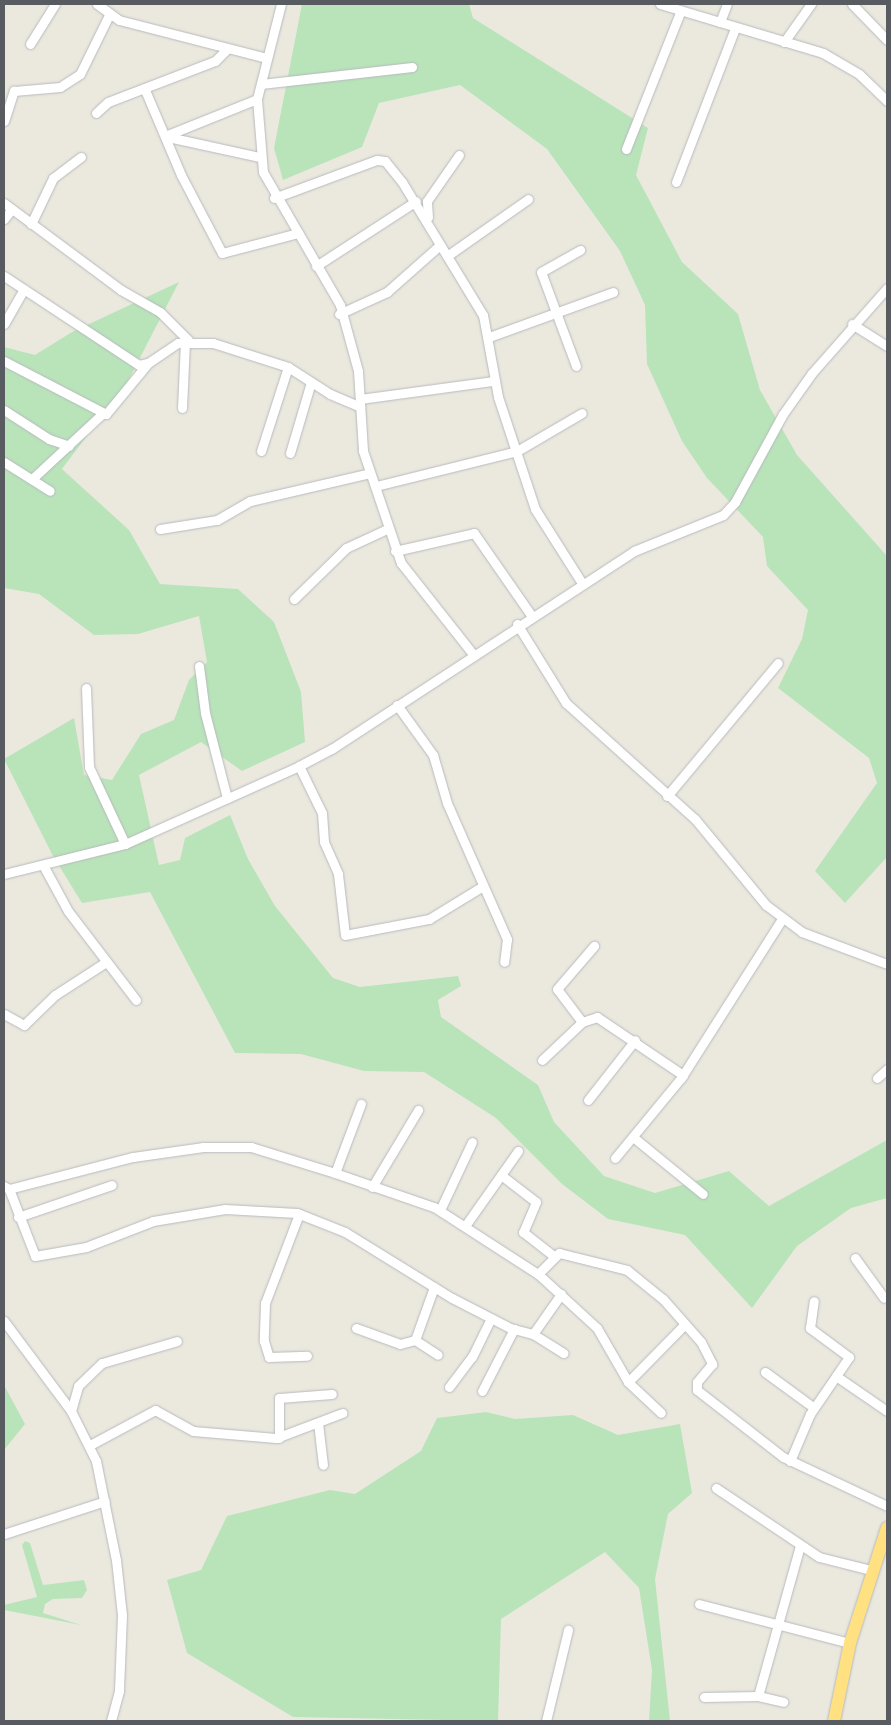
<!DOCTYPE html>
<html>
<head>
<meta charset="utf-8">
<style>
  body { margin:0 }
  #map { position:relative; width:891px; height:1725px; overflow:hidden; background:#ebe9de; font-family:Barlow,sans-serif }
  div>[style] { position:absolute }
  [style*='--x'] { left:calc(var(--x)*1px); top:calc(var(--y)*1px); width:calc(var(--w)*1px); rotate:calc(var(--a)*1deg) }
  .green>* { inset:0; background:#b9e4ba }
  .roads { filter:drop-shadow(0 0 1px #b7b9be) drop-shadow(0 0 1px #b7b9be) }
  .minor>* { height:9px; margin:-4.5px; padding:0 4.5px; transform-origin:4.5px; border-radius:4.5px; background:#fff }
  .highway>* { height:12px; margin:-6px; padding:0 6px; transform-origin:6px; border-radius:6px; background:#ffe182 }
  span { translate:-50% -50%; white-space:nowrap; text-align:center; line-height:1.15; -webkit-text-stroke:4px #fff; paint-order:stroke }
  .frame { position:absolute; inset:0; border:5px solid #585b60; pointer-events:none }
</style>
</head>
<body>
<div id="map">
  <div class="green">
    <i style="clip-path:polygon(302px 4px,469px 4px,473px 18px,648px 128px,636px 175px,682px 262px,738px 314px,760px 390px,797px 455px,887px 556px,887px 857px,845px 903px,815px 871px,877px 783px,869px 758px,778px 688px,802px 639px,808px 610px,767px 566px,763px 537px,707px 478px,682px 441px,647px 364px,645px 305px,620px 251px,547px 149px,460px 85px,379px 103px,362px 147px,283px 180px,274px 148px)"></i>
    <i style="clip-path:polygon(179px 282px,128px 381px,62px 469px,129px 530px,160px 584px,238px 589px,274px 622px,301px 692px,305px 742px,242px 771px,201px 742px,139px 775px,159px 865px,180px 860px,185px 838px,230px 815px,248px 859px,275px 906px,333px 978px,360px 987px,458px 976px,461px 986px,438px 1000px,441px 1017px,538px 1085px,554px 1122px,604px 1176px,655px 1193px,729px 1171px,769px 1206px,887px 1140px,887px 1198px,851px 1208px,797px 1246px,752px 1308px,685px 1235px,608px 1219px,562px 1184px,496px 1118px,424px 1072px,364px 1071px,301px 1054px,235px 1053px,150px 892px,82px 903px,53px 856px,4px 759px,74px 718px,84px 775px,112px 780px,141px 734px,174px 720px,189px 680px,207px 662px,199px 616px,138px 634px,94px 635px,39px 594px,4px 588px,4px 347px,35px 355px,72px 332px)"></i>
    <i style="clip-path:polygon(4px 1385px,25px 1424px,4px 1450px)"></i>
    <i style="clip-path:polygon(486px 1412px,515px 1419px,573px 1415px,618px 1435px,680px 1424px,692px 1493px,668px 1514px,655px 1579px,670px 1721px,649px 1721px,652px 1670px,639px 1588px,605px 1552px,501px 1619px,498px 1721px,293px 1717px,187px 1653px,167px 1580px,201px 1570px,227px 1516px,330px 1490px,355px 1494px,421px 1451px,437px 1418px)"></i>
    <i style="clip-path:polygon(25px 1541px,30px 1543px,43px 1585px,84px 1580px,87px 1590px,82px 1598px,53px 1599px,45px 1604px,43px 1613px,81px 1625px,4px 1610px,4px 1605px,37px 1597px,22px 1545px)"></i>
  </div>
  <div class="roads">
    <div class="minor">
      <i style="--x:97;--y:4;--w:27;--a:36"></i>
      <i style="--x:119;--y:20;--w:153;--a:14.4"></i>
      <i style="--x:281;--y:4;--w:98;--a:104.2"></i>
      <i style="--x:257;--y:99;--w:73;--a:85.3"></i>
      <i style="--x:263;--y:172;--w:154;--a:59.9"></i>
      <i style="--x:340;--y:305;--w:68;--a:74.7"></i>
      <i style="--x:358;--y:371;--w:80;--a:86.4"></i>
      <i style="--x:363;--y:451;--w:118;--a:71.3"></i>
      <i style="--x:401;--y:563;--w:115;--a:51.7"></i>
      <i style="--x:660;--y:4;--w:170;--a:16.7"></i>
      <i style="--x:823;--y:53;--w:42;--a:30.3"></i>
      <i style="--x:859;--y:74;--w:39;--a:44"></i>
      <i style="--x:852;--y:4;--w:50;--a:45.8"></i>
      <i style="--x:720;--y:22;--w:19;--a:-69"></i>
      <i style="--x:784;--y:42;--w:47;--a:-54.6"></i>
      <i style="--x:30;--y:44;--w:47;--a:-58"></i>
      <i style="--x:261;--y:84;--w:152;--a:-6.4"></i>
      <i style="--x:145;--y:90;--w:92;--a:67"></i>
      <i style="--x:181;--y:175;--w:88;--a:62.3"></i>
      <i style="--x:222;--y:253;--w:79;--a:-14.7"></i>
      <i style="--x:96;--y:113;--w:16;--a:-43"></i>
      <i style="--x:108;--y:102;--w:115;--a:-21"></i>
      <i style="--x:215;--y:61;--w:17;--a:-45"></i>
      <i style="--x:4;--y:121;--w:32;--a:-72"></i>
      <i style="--x:14;--y:91;--w:46;--a:-5"></i>
      <i style="--x:60;--y:87;--w:24;--a:-33"></i>
      <i style="--x:80;--y:74;--w:66;--a:-63.8"></i>
      <i style="--x:165;--y:136;--w:99;--a:-21.9"></i>
      <i style="--x:168;--y:137;--w:93;--a:12.4"></i>
      <i style="--x:626;--y:149;--w:149;--a:-68.4"></i>
      <i style="--x:676;--y:182;--w:165;--a:-69"></i>
      <i style="--x:274;--y:198;--w:110;--a:-20.3"></i>
      <i style="--x:377;--y:160;--w:8;--a:7"></i>
      <i style="--x:385;--y:161;--w:27;--a:51"></i>
      <i style="--x:402;--y:182;--w:156;--a:58.7"></i>
      <i style="--x:483;--y:315;--w:83;--a:79.6"></i>
      <i style="--x:498;--y:397;--w:118;--a:71.7"></i>
      <i style="--x:535;--y:509;--w:88;--a:57.6"></i>
      <i style="--x:4;--y:203;--w:146;--a:36.6"></i>
      <i style="--x:121;--y:290;--w:45;--a:29.4"></i>
      <i style="--x:160;--y:312;--w:40;--a:45"></i>
      <i style="--x:428;--y:217;--w:16;--a:-94"></i>
      <i style="--x:427;--y:201;--w:56;--a:-55.2"></i>
      <i style="--x:4;--y:219;--w:11;--a:-52"></i>
      <i style="--x:31;--y:224;--w:51;--a:-64.4"></i>
      <i style="--x:53;--y:178;--w:35;--a:-37"></i>
      <i style="--x:447;--y:256;--w:99;--a:-35.1"></i>
      <i style="--x:316;--y:266;--w:119;--a:-33"></i>
      <i style="--x:4;--y:276;--w:162;--a:33.4"></i>
      <i style="--x:139;--y:365;--w:9;--a:-13"></i>
      <i style="--x:148;--y:363;--w:36;--a:-34"></i>
      <i style="--x:178;--y:343;--w:35;--a:0"></i>
      <i style="--x:213;--y:343;--w:79;--a:17.7"></i>
      <i style="--x:288;--y:367;--w:50;--a:32.7"></i>
      <i style="--x:330;--y:394;--w:33;--a:23"></i>
      <i style="--x:339;--y:314;--w:53;--a:-24.6"></i>
      <i style="--x:387;--y:292;--w:71;--a:-41.6"></i>
      <i style="--x:4;--y:324;--w:40;--a:-60.3"></i>
      <i style="--x:852;--y:324;--w:41;--a:32.2"></i>
      <i style="--x:489;--y:337;--w:132;--a:-19.9"></i>
      <i style="--x:4;--y:361;--w:115;--a:27.5"></i>
      <i style="--x:106;--y:414;--w:66;--a:-50.5"></i>
      <i style="--x:576;--y:366;--w:100;--a:-110.4"></i>
      <i style="--x:541;--y:272;--w:45;--a:-29.4"></i>
      <i style="--x:360;--y:399;--w:135;--a:-7.7"></i>
      <i style="--x:182;--y:408;--w:67;--a:-87.4"></i>
      <i style="--x:4;--y:410;--w:54;--a:32.8"></i>
      <i style="--x:49;--y:439;--w:21;--a:19"></i>
      <i style="--x:261;--y:451;--w:88;--a:-72.2"></i>
      <i style="--x:290;--y:453;--w:74;--a:-73.5"></i>
      <i style="--x:4;--y:462;--w:54;--a:32.2"></i>
      <i style="--x:32;--y:479;--w:97;--a:-42.9"></i>
      <i style="--x:376;--y:486;--w:145;--a:-13.9"></i>
      <i style="--x:517;--y:451;--w:75;--a:-30.3"></i>
      <i style="--x:160;--y:529;--w:58;--a:-9"></i>
      <i style="--x:217;--y:520;--w:38;--a:-30"></i>
      <i style="--x:250;--y:501;--w:123;--a:-13.1"></i>
      <i style="--x:395;--y:551;--w:81;--a:-12.8"></i>
      <i style="--x:474;--y:533;--w:100;--a:55.2"></i>
      <i style="--x:294;--y:599;--w:73;--a:-44.4"></i>
      <i style="--x:346;--y:548;--w:47;--a:-24.9"></i>
      <i style="--x:517;--y:624;--w:93;--a:58.2"></i>
      <i style="--x:566;--y:703;--w:173;--a:42"></i>
      <i style="--x:695;--y:819;--w:112;--a:50.5"></i>
      <i style="--x:766;--y:905;--w:45;--a:36.9"></i>
      <i style="--x:802;--y:932;--w:91;--a:20.6"></i>
      <i style="--x:199;--y:666;--w:47;--a:82.7"></i>
      <i style="--x:205;--y:713;--w:88;--a:75.5"></i>
      <i style="--x:86;--y:688;--w:79;--a:87.8"></i>
      <i style="--x:89;--y:767;--w:85;--a:64.9"></i>
      <i style="--x:397;--y:705;--w:62;--a:54.2"></i>
      <i style="--x:433;--y:755;--w:50;--a:73.7"></i>
      <i style="--x:447;--y:803;--w:149;--a:66.2"></i>
      <i style="--x:507;--y:939;--w:23;--a:97"></i>
      <i style="--x:299;--y:766;--w:52;--a:63.9"></i>
      <i style="--x:322;--y:813;--w:29;--a:86"></i>
      <i style="--x:324;--y:842;--w:35;--a:66"></i>
      <i style="--x:338;--y:874;--w:61;--a:83.5"></i>
      <i style="--x:345;--y:935;--w:86;--a:-10.8"></i>
      <i style="--x:429;--y:919;--w:63;--a:-31.4"></i>
      <i style="--x:667;--y:796;--w:173;--a:-50.2"></i>
      <i style="--x:43;--y:865;--w:52;--a:61.5"></i>
      <i style="--x:68;--y:911;--w:112;--a:52.6"></i>
      <i style="--x:4;--y:874;--w:125;--a:-13.9"></i>
      <i style="--x:125;--y:844;--w:191;--a:-24.1"></i>
      <i style="--x:299;--y:766;--w:38;--a:-28"></i>
      <i style="--x:333;--y:748;--w:360;--a:-33.2"></i>
      <i style="--x:634;--y:551;--w:96;--a:-22"></i>
      <i style="--x:723;--y:515;--w:18;--a:-47"></i>
      <i style="--x:735;--y:502;--w:100;--a:-61.4"></i>
      <i style="--x:783;--y:414;--w:50;--a:-54.7"></i>
      <i style="--x:812;--y:373;--w:113;--a:-48.6"></i>
      <i style="--x:4;--y:1014;--w:23;--a:29"></i>
      <i style="--x:24;--y:1025;--w:43;--a:-44.1"></i>
      <i style="--x:55;--y:995;--w:61;--a:-32.9"></i>
      <i style="--x:582;--y:1022;--w:41;--a:-127.1"></i>
      <i style="--x:557;--y:989;--w:57;--a:-49.3"></i>
      <i style="--x:542;--y:1060;--w:55;--a:-43.5"></i>
      <i style="--x:582;--y:1022;--w:16;--a:-18"></i>
      <i style="--x:597;--y:1017;--w:104;--a:34"></i>
      <i style="--x:877;--y:1078;--w:13;--a:-42"></i>
      <i style="--x:588;--y:1100;--w:76;--a:-51.9"></i>
      <i style="--x:633;--y:1137;--w:90;--a:39.2"></i>
      <i style="--x:615;--y:1158;--w:104;--a:-50.5"></i>
      <i style="--x:681;--y:1078;--w:188;--a:-57.6"></i>
      <i style="--x:335;--y:1173;--w:74;--a:-69.4"></i>
      <i style="--x:501;--y:1175;--w:44;--a:37.6"></i>
      <i style="--x:536;--y:1202;--w:33;--a:113"></i>
      <i style="--x:523;--y:1232;--w:37;--a:38"></i>
      <i style="--x:4;--y:1186;--w:6;--a:31"></i>
      <i style="--x:9;--y:1189;--w:128;--a:-14.5"></i>
      <i style="--x:133;--y:1157;--w:71;--a:-8.1"></i>
      <i style="--x:203;--y:1147;--w:48;--a:0"></i>
      <i style="--x:251;--y:1147;--w:88;--a:17.2"></i>
      <i style="--x:335;--y:1173;--w:105;--a:19"></i>
      <i style="--x:434;--y:1207;--w:124;--a:32.8"></i>
      <i style="--x:538;--y:1274;--w:80;--a:42.5"></i>
      <i style="--x:597;--y:1328;--w:62;--a:60.1"></i>
      <i style="--x:628;--y:1382;--w:45;--a:43.2"></i>
      <i style="--x:372;--y:1187;--w:90;--a:-59.1"></i>
      <i style="--x:9;--y:1189;--w:72;--a:68.8"></i>
      <i style="--x:35;--y:1256;--w:52;--a:-10"></i>
      <i style="--x:86;--y:1247;--w:72;--a:-21.2"></i>
      <i style="--x:153;--y:1221;--w:73;--a:-9.5"></i>
      <i style="--x:225;--y:1209;--w:72;--a:3.2"></i>
      <i style="--x:297;--y:1213;--w:52;--a:21.6"></i>
      <i style="--x:345;--y:1232;--w:126;--a:31.7"></i>
      <i style="--x:452;--y:1298;--w:65;--a:27.3"></i>
      <i style="--x:510;--y:1328;--w:24;--a:15"></i>
      <i style="--x:533;--y:1334;--w:36;--a:32"></i>
      <i style="--x:440;--y:1210;--w:75;--a:-64.8"></i>
      <i style="--x:299;--y:1214;--w:95;--a:110.9"></i>
      <i style="--x:265;--y:1303;--w:38;--a:92"></i>
      <i style="--x:264;--y:1341;--w:17;--a:73"></i>
      <i style="--x:269;--y:1357;--w:38;--a:-2"></i>
      <i style="--x:18;--y:1217;--w:99;--a:-18.8"></i>
      <i style="--x:465;--y:1226;--w:92;--a:-54.8"></i>
      <i style="--x:855;--y:1258;--w:49;--a:54.1"></i>
      <i style="--x:538;--y:1274;--w:30;--a:-45"></i>
      <i style="--x:559;--y:1253;--w:70;--a:14"></i>
      <i style="--x:627;--y:1270;--w:46;--a:38.9"></i>
      <i style="--x:663;--y:1299;--w:57;--a:48.5"></i>
      <i style="--x:701;--y:1342;--w:25;--a:63"></i>
      <i style="--x:712;--y:1364;--w:23;--a:130"></i>
      <i style="--x:697;--y:1382;--w:8;--a:90"></i>
      <i style="--x:697;--y:1390;--w:109;--a:37.9"></i>
      <i style="--x:783;--y:1457;--w:115;--a:25.2"></i>
      <i style="--x:434;--y:1287;--w:56;--a:109.7"></i>
      <i style="--x:415;--y:1340;--w:27;--a:33"></i>
      <i style="--x:4;--y:1321;--w:112;--a:53.3"></i>
      <i style="--x:71;--y:1411;--w:56;--a:63.4"></i>
      <i style="--x:96;--y:1461;--w:101;--a:78.6"></i>
      <i style="--x:116;--y:1560;--w:55;--a:83.8"></i>
      <i style="--x:122;--y:1615;--w:76;--a:92.3"></i>
      <i style="--x:119;--y:1691;--w:31;--a:105"></i>
      <i style="--x:356;--y:1328;--w:47;--a:20"></i>
      <i style="--x:400;--y:1344;--w:16;--a:-15"></i>
      <i style="--x:533;--y:1334;--w:49;--a:-55"></i>
      <i style="--x:765;--y:1372;--w:59;--a:36.1"></i>
      <i style="--x:836;--y:1376;--w:62;--a:34.5"></i>
      <i style="--x:628;--y:1382;--w:81;--a:-45.5"></i>
      <i style="--x:449;--y:1387;--w:38;--a:-53"></i>
      <i style="--x:472;--y:1357;--w:43;--a:-64"></i>
      <i style="--x:482;--y:1391;--w:70;--a:-62.7"></i>
      <i style="--x:71;--y:1411;--w:26;--a:-74"></i>
      <i style="--x:78;--y:1386;--w:33;--a:-44"></i>
      <i style="--x:102;--y:1363;--w:78;--a:-16.3"></i>
      <i style="--x:318;--y:1423;--w:42;--a:83.2"></i>
      <i style="--x:279;--y:1438;--w:40;--a:-90"></i>
      <i style="--x:279;--y:1398;--w:53;--a:-4.3"></i>
      <i style="--x:90;--y:1445;--w:74;--a:-28.3"></i>
      <i style="--x:155;--y:1410;--w:43;--a:28.9"></i>
      <i style="--x:193;--y:1431;--w:83;--a:4.8"></i>
      <i style="--x:276;--y:1438;--w:71;--a:-20.7"></i>
      <i style="--x:790;--y:1461;--w:51;--a:-66.9"></i>
      <i style="--x:810;--y:1414;--w:69;--a:-55.6"></i>
      <i style="--x:849;--y:1357;--w:49;--a:-143.4"></i>
      <i style="--x:810;--y:1328;--w:27;--a:-82"></i>
      <i style="--x:716;--y:1488;--w:124;--a:33.8"></i>
      <i style="--x:819;--y:1557;--w:54;--a:14"></i>
      <i style="--x:4;--y:1534;--w:106;--a:-18.1"></i>
      <i style="--x:699;--y:1604;--w:156;--a:14.5"></i>
      <i style="--x:758;--y:1696;--w:156;--a:-74.4"></i>
      <i style="--x:704;--y:1697;--w:54;--a:-1.1"></i>
      <i style="--x:758;--y:1696;--w:26;--a:13"></i>
      <i style="--x:546;--y:1721;--w:94;--a:-76.4"></i>
    </div>
    <div class="highway">
      <i style="--x:834;--y:1721;--w:80;--a:-78.4"></i>
      <i style="--x:850;--y:1643;--w:121;--a:-72.2"></i>
    </div>
  </div>
  <div class="frame"></div>
</div>
</body>
</html>
